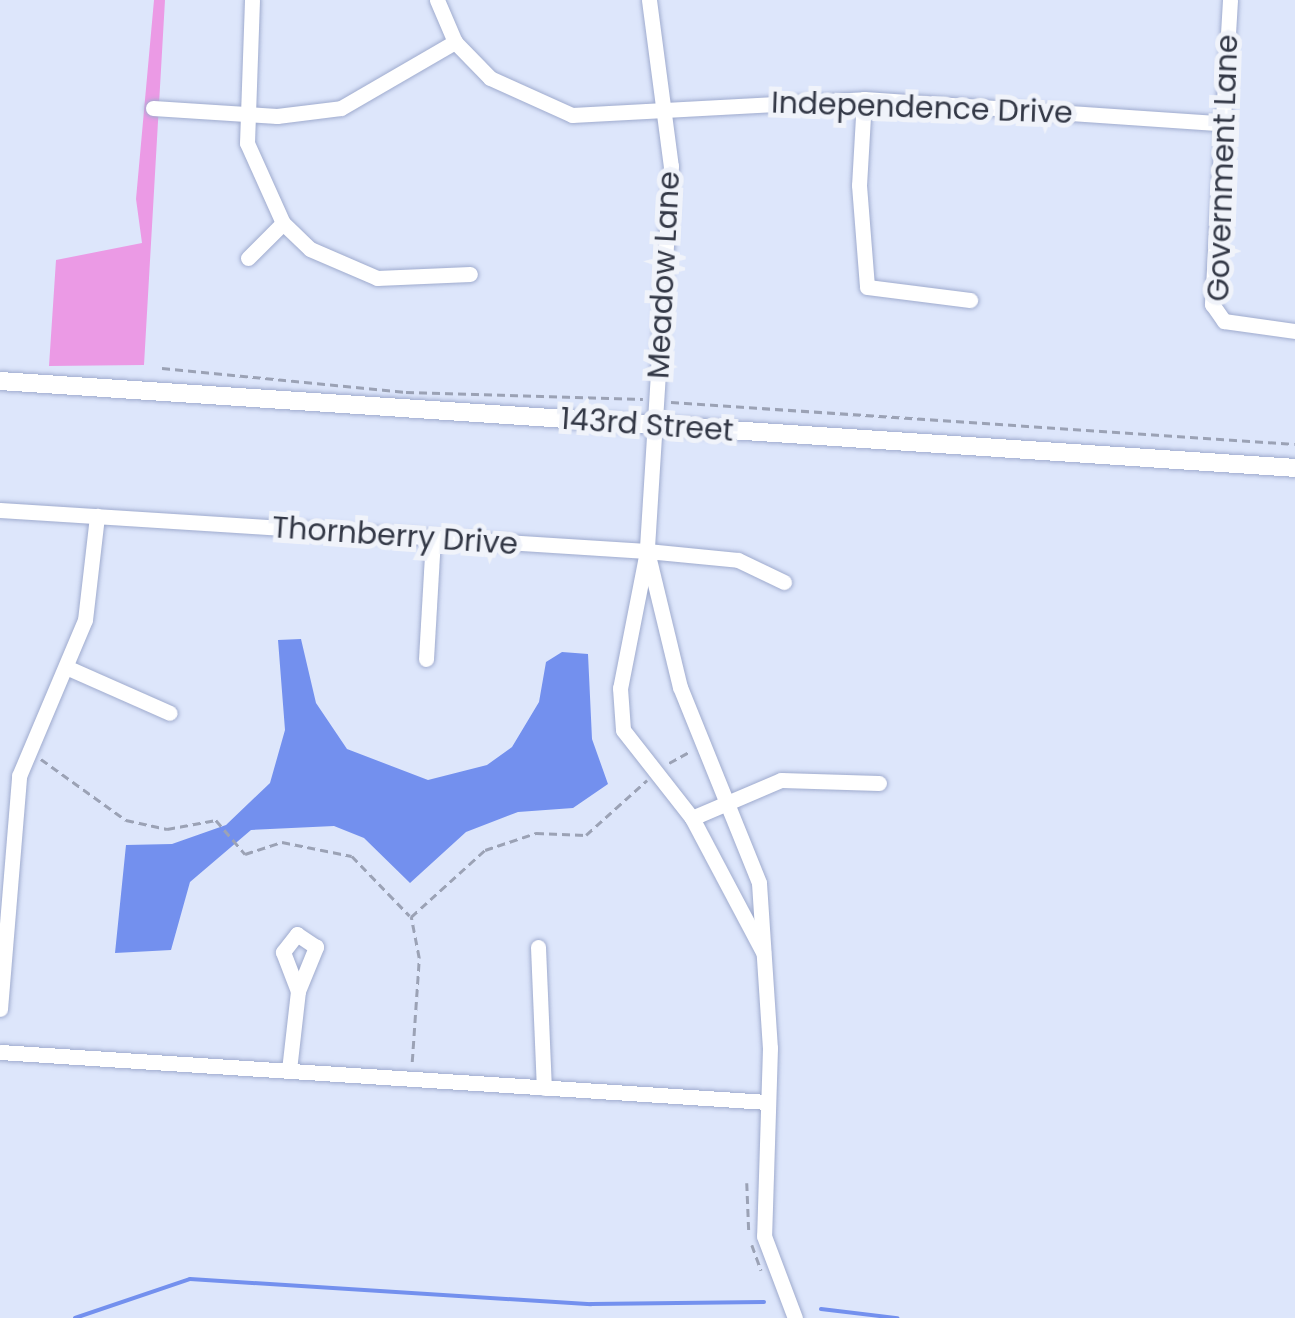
<!DOCTYPE html>
<html>
<head>
<meta charset="utf-8">
<style>
  body { margin:0 }
  #map { position:relative; width:1295px; height:1318px; overflow:hidden; background:#dde6fb; font-family:Poppins,sans-serif }
  div>[style] { position:absolute }
  [style*='--x'] { left:calc(var(--x)*1px); top:calc(var(--y)*1px); width:calc(var(--w)*1px); rotate:calc(var(--a)*1deg) }
  .green>* { inset:0; background:#eb9ae5 }
  .water>* { inset:0; background:#7390ee }
  .stream>* { height:4px; margin:-2px; padding:0 2px; transform-origin:2px; border-radius:2px; background:#7390ee }
  .path>* { height:2.5px; margin-top:-1.25px; transform-origin:0; background:repeating-linear-gradient(90deg,#9ba2b5 0 8px,transparent 0 13px) }
  .roads { filter:drop-shadow(0 0 2px #9fabce) drop-shadow(0 0 2px #9fabce) }
  .minor>* { height:15px; margin:-7.5px; padding:0 7.5px; transform-origin:7.5px; border-radius:7.5px; background:#fff }
  .tertiary>* { height:18px; margin:-9px; padding:0 9px; transform-origin:9px; border-radius:9px; background:#fff }
  span { translate:-50% -50%; white-space:nowrap; text-align:center; line-height:1.15; -webkit-text-stroke:10px #f0f3fa; paint-order:stroke }
  .street-label { font-size:30px; color:#333846 }
</style>
</head>
<body>
<div id="map">
  <div class="green">
    <i style="clip-path:polygon(154px 0,165px 0,144px 365px,49px 366px,56px 260px,142px 243px,136px 199px)"></i>
  </div>
  <div class="water">
    <i style="clip-path:polygon(301px 639px,316px 703px,347px 749px,428px 780px,487px 765px,512px 747px,539px 702px,546px 662px,562px 652px,588px 654px,592px 739px,608px 784px,573px 808px,518px 812px,466px 832px,410px 883px,364px 838px,334px 826px,251px 830px,190px 882px,171px 950px,115px 953px,126px 845px,172px 844px,226px 825px,270px 783px,285px 730px,278px 640px)"></i>
  </div>
  <div class="stream">
    <i style="--x:821;--y:1309;--w:77;--a:6.8"></i>
    <i style="--x:75;--y:1318;--w:121;--a:-18.7"></i>
    <i style="--x:190;--y:1279;--w:402;--a:3.6"></i>
    <i style="--x:591;--y:1304;--w:173;--a:-0.7"></i>
  </div>
  <div class="path">
    <i style="--x:162;--y:368;--w:245;--a:5.6"></i>
    <i style="--x:406;--y:392;--w:237;--a:1.7"></i>
    <i style="--x:671;--y:402;--w:625;--a:3.85"></i>
    <i style="--x:41;--y:759;--w:105;--a:35.7"></i>
    <i style="--x:126;--y:820;--w:42;--a:12.4"></i>
    <i style="--x:167;--y:829;--w:50;--a:-10.4"></i>
    <i style="--x:216;--y:820;--w:45;--a:49.5"></i>
    <i style="--x:245;--y:854;--w:39;--a:-18"></i>
    <i style="--x:282;--y:842;--w:71;--a:11.3"></i>
    <i style="--x:352;--y:856;--w:83;--a:46"></i>
    <i style="--x:669;--y:763;--w:23;--a:-29"></i>
    <i style="--x:412;--y:1062;--w:104;--a:-86.1"></i>
    <i style="--x:419;--y:958;--w:42;--a:-101"></i>
    <i style="--x:411;--y:917;--w:100;--a:-42.2"></i>
    <i style="--x:485;--y:850;--w:54;--a:-18.4"></i>
    <i style="--x:536;--y:833;--w:50;--a:2.3"></i>
    <i style="--x:586;--y:835;--w:82;--a:-42"></i>
    <i style="--x:747;--y:1183;--w:49;--a:87.7"></i>
    <i style="--x:752;--y:1245;--w:27;--a:70"></i>
  </div>
  <div class="roads">
    <div class="minor">
      <i style="--x:252;--y:0;--w:143;--a:92"></i>
      <i style="--x:247;--y:143;--w:88;--a:65.8"></i>
      <i style="--x:283;--y:223;--w:37;--a:44"></i>
      <i style="--x:310;--y:249;--w:73;--a:23.4"></i>
      <i style="--x:377;--y:278;--w:93;--a:-2.5"></i>
      <i style="--x:437;--y:0;--w:46;--a:66.8"></i>
      <i style="--x:455;--y:42;--w:50;--a:45.8"></i>
      <i style="--x:490;--y:78;--w:90;--a:24.3"></i>
      <i style="--x:572;--y:115;--w:292;--a:-3.1"></i>
      <i style="--x:864;--y:99;--w:357;--a:3.9"></i>
      <i style="--x:649;--y:0;--w:167;--a:82.5"></i>
      <i style="--x:671;--y:166;--w:386;--a:93.6"></i>
      <i style="--x:647;--y:551;--w:140;--a:101.1"></i>
      <i style="--x:620;--y:688;--w:42;--a:85.9"></i>
      <i style="--x:623;--y:730;--w:112;--a:51.9"></i>
      <i style="--x:692;--y:818;--w:152;--a:62.1"></i>
      <i style="--x:1230;--y:0;--w:305;--a:93.4"></i>
      <i style="--x:1212;--y:304;--w:21;--a:55"></i>
      <i style="--x:1224;--y:321;--w:72;--a:8"></i>
      <i style="--x:864;--y:99;--w:86;--a:93.3"></i>
      <i style="--x:859;--y:185;--w:102;--a:85.5"></i>
      <i style="--x:867;--y:287;--w:104;--a:7.2"></i>
      <i style="--x:153;--y:108;--w:124;--a:3.7"></i>
      <i style="--x:277;--y:116;--w:64;--a:-7.1"></i>
      <i style="--x:341;--y:108;--w:132;--a:-30.1"></i>
      <i style="--x:248;--y:258;--w:49;--a:-45"></i>
      <i style="--x:0;--y:510;--w:648;--a:3.63"></i>
      <i style="--x:647;--y:551;--w:91;--a:5.6"></i>
      <i style="--x:738;--y:560;--w:51;--a:25.6"></i>
      <i style="--x:648;--y:555;--w:136;--a:76.4"></i>
      <i style="--x:680;--y:687;--w:211;--a:68"></i>
      <i style="--x:759;--y:883;--w:165;--a:86.2"></i>
      <i style="--x:770;--y:1048;--w:188;--a:91.8"></i>
      <i style="--x:764;--y:1236;--w:88;--a:69.3"></i>
      <i style="--x:426;--y:659;--w:120;--a:-86.7"></i>
      <i style="--x:68;--y:668;--w:111;--a:23.8"></i>
      <i style="--x:692;--y:818;--w:97;--a:-23.1"></i>
      <i style="--x:781;--y:780;--w:98;--a:1.8"></i>
      <i style="--x:538;--y:947;--w:141;--a:87.6"></i>
      <i style="--x:0;--y:1009;--w:234;--a:-85.3"></i>
      <i style="--x:19;--y:776;--w:169;--a:-67.1"></i>
      <i style="--x:85;--y:620;--w:105;--a:-83.4"></i>
      <i style="--x:0;--y:1052;--w:768;--a:3.73"></i>
      <i style="--x:289;--y:1070;--w:80;--a:-83.5"></i>
      <i style="--x:298;--y:991;--w:48;--a:-67.8"></i>
      <i style="--x:316;--y:947;--w:23;--a:-146"></i>
      <i style="--x:297;--y:934;--w:23;--a:128"></i>
      <i style="--x:283;--y:952;--w:42;--a:69"></i>
    </div>
    <div class="tertiary">
      <i style="--x:0;--y:381;--w:1298;--a:3.84"></i>
    </div>
  </div>
  <div class="street-label">
    <span style="left:922px;top:108px;rotate:2deg">Independence Drive</span>
    <span style="left:1223px;top:168px;rotate:-88deg">Government Lane</span>
    <span style="left:664px;top:275px;rotate:-87deg">Meadow Lane</span>
    <span style="left:647px;top:425px;rotate:4deg">143rd Street</span>
    <span style="left:395px;top:536px;rotate:4deg">Thornberry Drive</span>
  </div>
</div>
</body>
</html>
